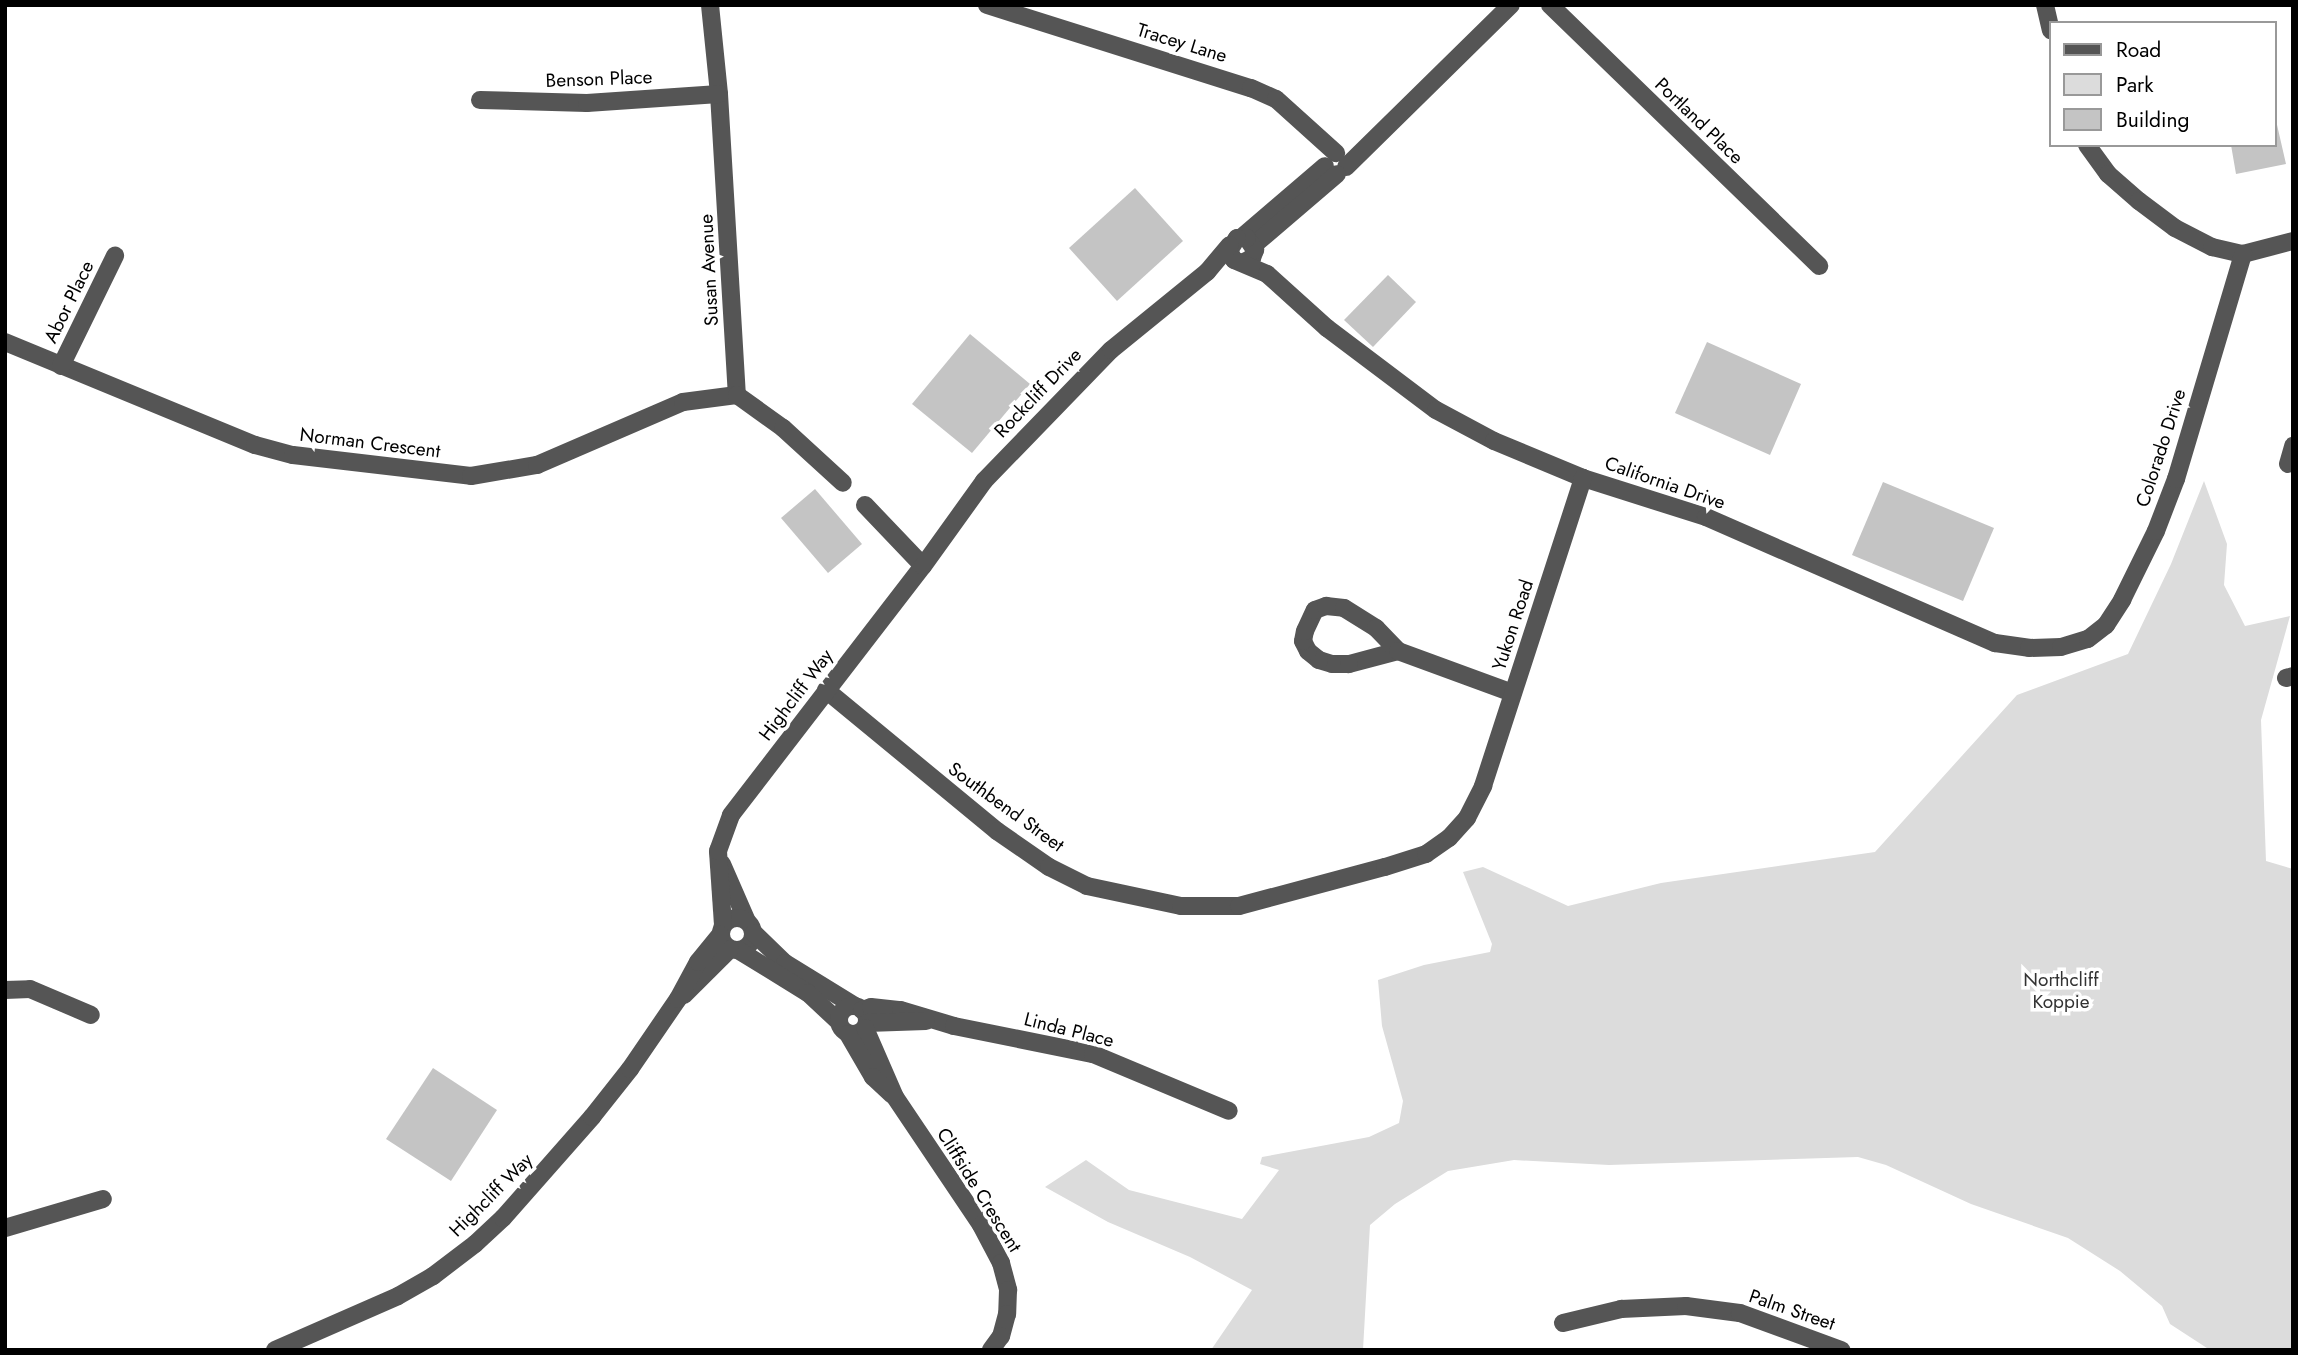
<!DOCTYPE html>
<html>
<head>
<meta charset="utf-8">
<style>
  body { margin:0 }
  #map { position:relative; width:2298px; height:1355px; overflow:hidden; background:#fff; font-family:Jost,sans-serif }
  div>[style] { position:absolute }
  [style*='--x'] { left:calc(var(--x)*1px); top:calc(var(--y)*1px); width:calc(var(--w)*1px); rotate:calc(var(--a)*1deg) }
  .green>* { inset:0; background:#dcdcdc }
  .building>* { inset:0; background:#c4c4c4 }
  .minor>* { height:18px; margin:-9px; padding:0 9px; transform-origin:9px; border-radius:9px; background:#555 }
  .minor>.ring { margin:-9px; padding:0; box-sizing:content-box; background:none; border:18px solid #555; border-radius:50% }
  span { translate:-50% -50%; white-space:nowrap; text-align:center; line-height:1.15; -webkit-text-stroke:7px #fff; paint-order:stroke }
  .street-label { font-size:19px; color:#000 }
  .park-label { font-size:19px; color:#333 }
  .frame { position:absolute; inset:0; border:7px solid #000; pointer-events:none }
  .legend { position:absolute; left:2049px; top:21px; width:228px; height:126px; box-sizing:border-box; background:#fff; border:2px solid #999; margin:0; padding:9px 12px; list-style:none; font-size:21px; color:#000 }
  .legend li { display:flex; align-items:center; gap:14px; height:35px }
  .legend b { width:35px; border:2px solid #999 }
</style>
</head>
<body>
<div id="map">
  <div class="green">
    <i style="clip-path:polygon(2204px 481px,2227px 544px,2224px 585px,2245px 626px,2290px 616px,2261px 720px,2266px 861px,2293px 869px,2293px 1350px,2210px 1350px,2170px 1324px,2162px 1306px,2120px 1271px,2068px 1238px,1971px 1204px,1886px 1165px,1858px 1157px,1609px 1165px,1514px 1160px,1448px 1171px,1395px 1204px,1370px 1225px,1363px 1350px,1211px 1350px,1252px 1290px,1190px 1257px,1108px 1222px,1045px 1187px,1086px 1160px,1129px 1190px,1242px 1219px,1279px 1170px,1260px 1164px,1262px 1157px,1369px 1137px,1399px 1123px,1403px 1101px,1382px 1026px,1378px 980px,1424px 965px,1490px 952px,1492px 944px,1463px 872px,1483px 867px,1568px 906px,1661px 883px,1875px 852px,2017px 695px,2128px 654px,2171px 564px)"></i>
  </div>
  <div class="building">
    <i style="clip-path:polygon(2275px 116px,2286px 164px,2236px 174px,2231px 145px,2275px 145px)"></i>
    <i style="clip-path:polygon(1135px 188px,1183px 241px,1117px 301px,1069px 248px)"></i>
    <i style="clip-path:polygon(1388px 275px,1416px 302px,1373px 347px,1344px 320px)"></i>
    <i style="clip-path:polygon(970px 334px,1030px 384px,972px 453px,912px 404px)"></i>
    <i style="clip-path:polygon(1707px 342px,1801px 384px,1770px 455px,1675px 413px)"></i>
    <i style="clip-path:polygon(1883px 482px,1994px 528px,1963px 601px,1852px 555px)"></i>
    <i style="clip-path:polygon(815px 489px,862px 544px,828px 573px,781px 518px)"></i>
    <i style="clip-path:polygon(433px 1068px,497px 1110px,451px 1181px,386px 1139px)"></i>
  </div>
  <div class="minor">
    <i style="--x:710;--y:5;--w:89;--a:84.2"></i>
    <i style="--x:719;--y:94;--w:302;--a:86.6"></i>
    <i style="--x:987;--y:5;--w:277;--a:17.5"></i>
    <i style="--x:1251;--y:88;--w:27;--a:24"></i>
    <i style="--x:1276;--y:99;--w:81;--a:42"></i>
    <i style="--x:1550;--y:5;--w:375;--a:44.1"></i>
    <i style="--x:2045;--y:5;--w:26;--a:77"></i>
    <i style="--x:480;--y:100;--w:107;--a:1.6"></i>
    <i style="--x:587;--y:103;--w:132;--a:-3.9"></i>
    <i style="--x:2087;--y:145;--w:36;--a:54"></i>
    <i style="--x:2108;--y:174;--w:41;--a:41.1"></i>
    <i style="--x:2139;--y:201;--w:45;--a:36.9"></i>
    <i style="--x:2175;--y:228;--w:42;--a:27.2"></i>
    <i style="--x:2212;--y:247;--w:32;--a:13"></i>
    <i style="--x:2243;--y:254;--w:52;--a:-14.6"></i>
    <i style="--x:1346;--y:167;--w:231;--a:-44.5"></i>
    <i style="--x:1242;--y:237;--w:109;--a:-40.5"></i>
    <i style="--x:1254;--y:245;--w:109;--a:-40.5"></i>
    <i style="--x:1244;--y:262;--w:9;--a:-27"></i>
    <i style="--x:1252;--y:258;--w:9;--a:-69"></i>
    <i style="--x:1255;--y:250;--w:14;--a:-124"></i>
    <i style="--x:1247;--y:238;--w:10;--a:180"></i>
    <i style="--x:1237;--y:238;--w:15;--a:122"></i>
    <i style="--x:1229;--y:251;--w:10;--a:61"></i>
    <i style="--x:1234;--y:260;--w:36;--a:23"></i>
    <i style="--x:1267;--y:274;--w:81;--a:42"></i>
    <i style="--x:1327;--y:328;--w:136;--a:37"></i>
    <i style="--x:1436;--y:410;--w:66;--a:28.1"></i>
    <i style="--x:1494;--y:441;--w:96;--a:22.6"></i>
    <i style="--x:1583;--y:478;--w:129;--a:17.6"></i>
    <i style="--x:1706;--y:517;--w:315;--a:23.6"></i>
    <i style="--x:1995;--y:643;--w:34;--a:8"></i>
    <i style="--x:2029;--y:648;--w:32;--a:-2"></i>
    <i style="--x:2061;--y:647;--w:28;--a:-17"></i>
    <i style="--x:2088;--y:639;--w:23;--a:-38"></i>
    <i style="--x:2106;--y:625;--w:30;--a:-57"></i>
    <i style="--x:2122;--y:600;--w:77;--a:-63.8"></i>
    <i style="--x:2156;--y:531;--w:56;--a:-69"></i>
    <i style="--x:2176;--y:479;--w:235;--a:-73.4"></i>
    <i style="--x:5;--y:342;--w:270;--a:22.4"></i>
    <i style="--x:255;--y:445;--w:39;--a:15"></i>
    <i style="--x:293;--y:455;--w:179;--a:6.7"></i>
    <i style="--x:471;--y:476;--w:67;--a:-9.5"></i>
    <i style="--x:537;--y:465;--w:159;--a:-23.3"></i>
    <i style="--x:683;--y:402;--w:54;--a:-7.4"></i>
    <i style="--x:61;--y:366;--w:123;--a:-63.9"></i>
    <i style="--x:737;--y:395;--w:57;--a:35.7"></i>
    <i style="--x:783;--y:428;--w:81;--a:42.5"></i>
    <i style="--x:2288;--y:464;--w:19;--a:-74"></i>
    <i style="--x:865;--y:505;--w:84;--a:46.4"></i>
    <i style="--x:1398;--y:651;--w:51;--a:165.1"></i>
    <i style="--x:1349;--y:664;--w:17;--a:180"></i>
    <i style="--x:1332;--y:664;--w:14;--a:-163"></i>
    <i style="--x:1319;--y:660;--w:14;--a:-141"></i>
    <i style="--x:1308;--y:651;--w:11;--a:-117"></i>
    <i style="--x:1303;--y:641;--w:10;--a:-79"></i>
    <i style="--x:1305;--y:631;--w:23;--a:-65"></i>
    <i style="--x:1315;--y:610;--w:12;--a:-20"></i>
    <i style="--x:1326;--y:606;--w:18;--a:6"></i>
    <i style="--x:1344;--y:608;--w:38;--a:32"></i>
    <i style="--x:1376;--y:628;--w:32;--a:46"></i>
    <i style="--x:1398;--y:651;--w:122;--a:20.1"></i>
    <i style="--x:2286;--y:678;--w:7;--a:-16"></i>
    <i style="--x:826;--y:690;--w:222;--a:39.5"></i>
    <i style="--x:997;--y:831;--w:63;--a:34.7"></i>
    <i style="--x:1049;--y:867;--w:42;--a:26.6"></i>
    <i style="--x:1087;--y:886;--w:96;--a:12"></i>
    <i style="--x:1181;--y:906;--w:58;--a:0"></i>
    <i style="--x:1239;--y:906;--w:151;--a:-15"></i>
    <i style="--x:1385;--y:867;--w:43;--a:-17.6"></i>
    <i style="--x:1426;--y:854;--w:28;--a:-35"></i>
    <i style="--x:1449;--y:838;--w:27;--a:-48"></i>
    <i style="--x:1467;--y:818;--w:36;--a:-63"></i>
    <i style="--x:1483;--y:786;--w:324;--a:-72"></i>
    <i style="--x:722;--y:864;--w:60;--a:66.4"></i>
    <i class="ring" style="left:721px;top:918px;width:14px;height:14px"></i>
    <i style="--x:723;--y:925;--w:74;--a:-93.9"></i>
    <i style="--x:718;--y:851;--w:38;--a:-70"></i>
    <i style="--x:731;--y:815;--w:314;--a:-52.4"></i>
    <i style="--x:923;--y:566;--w:105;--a:-54.3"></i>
    <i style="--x:984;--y:481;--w:182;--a:-45.9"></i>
    <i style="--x:1111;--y:350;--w:124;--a:-39.1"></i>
    <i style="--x:1207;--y:272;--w:35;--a:-50"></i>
    <i style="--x:754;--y:933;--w:43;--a:44.1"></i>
    <i style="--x:785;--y:963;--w:82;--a:31.6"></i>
    <i style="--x:738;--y:950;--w:82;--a:31.6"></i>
    <i style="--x:808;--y:993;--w:41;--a:43"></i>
    <i style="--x:5;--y:990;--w:25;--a:-2"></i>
    <i style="--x:30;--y:989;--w:66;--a:23.1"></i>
    <i style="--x:684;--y:995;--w:65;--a:-45"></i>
    <i class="ring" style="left:839px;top:1006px;width:10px;height:10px"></i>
    <i style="--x:862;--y:1010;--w:9;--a:-18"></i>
    <i style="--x:871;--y:1007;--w:30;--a:6"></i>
    <i style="--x:901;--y:1010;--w:55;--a:16.8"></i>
    <i style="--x:954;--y:1026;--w:142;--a:11.4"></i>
    <i style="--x:1093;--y:1054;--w:147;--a:22.7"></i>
    <i style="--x:867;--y:1023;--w:59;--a:-1.9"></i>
    <i style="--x:865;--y:1028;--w:75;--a:66.5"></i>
    <i style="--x:895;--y:1097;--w:154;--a:56.1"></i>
    <i style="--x:981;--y:1225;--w:43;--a:62.2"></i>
    <i style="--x:1001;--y:1263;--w:28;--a:75"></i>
    <i style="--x:1008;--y:1290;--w:24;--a:92"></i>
    <i style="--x:1007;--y:1314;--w:23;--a:105"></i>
    <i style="--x:1001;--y:1336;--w:17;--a:126"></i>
    <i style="--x:848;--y:1034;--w:50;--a:59.8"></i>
    <i style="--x:873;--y:1077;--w:26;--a:43"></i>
    <i style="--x:5;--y:1228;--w:102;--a:-16.5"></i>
    <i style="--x:1563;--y:1323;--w:60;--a:-13.6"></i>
    <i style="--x:1621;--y:1309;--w:65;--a:-2.6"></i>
    <i style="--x:1686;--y:1306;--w:54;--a:7.4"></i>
    <i style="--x:1740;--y:1313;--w:108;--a:20.1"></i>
    <i style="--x:275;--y:1350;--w:134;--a:-23.7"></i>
    <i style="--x:398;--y:1296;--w:40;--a:-29.7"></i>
    <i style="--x:433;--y:1276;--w:53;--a:-37.3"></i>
    <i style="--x:475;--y:1244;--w:38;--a:-43"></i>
    <i style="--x:503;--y:1218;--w:135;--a:-48.6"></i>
    <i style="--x:592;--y:1117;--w:61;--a:-51.6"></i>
    <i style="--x:630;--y:1069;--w:85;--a:-55.6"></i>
    <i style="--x:678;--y:999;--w:42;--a:-61.6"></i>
    <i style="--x:698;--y:962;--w:35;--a:-51"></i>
  </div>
  <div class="street-label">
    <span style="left:1182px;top:43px;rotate:17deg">Tracey Lane</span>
    <span style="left:599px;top:79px;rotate:-2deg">Benson Place</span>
    <span style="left:1699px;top:121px;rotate:44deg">Portland Place</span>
    <span style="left:709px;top:270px;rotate:-93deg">Susan Avenue</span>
    <span style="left:69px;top:302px;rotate:-64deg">Abor Place</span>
    <span style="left:1038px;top:393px;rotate:-46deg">Rockcliff Drive</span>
    <span style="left:370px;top:443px;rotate:7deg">Norman Crescent</span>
    <span style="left:2161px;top:448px;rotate:-72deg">Colorado Drive</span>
    <span style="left:1665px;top:483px;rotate:19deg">California Drive</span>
    <span style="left:1513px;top:625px;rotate:-72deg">Yukon Road</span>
    <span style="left:796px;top:695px;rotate:-53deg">Highcliff Way</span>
    <span style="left:1006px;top:807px;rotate:36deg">Southbend Street</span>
    <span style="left:1069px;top:1030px;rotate:14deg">Linda Place</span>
    <span style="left:979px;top:1190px;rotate:58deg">Cliffside Crescent</span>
    <span style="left:491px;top:1195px;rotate:-45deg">Highcliff Way</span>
    <span style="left:1792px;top:1310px;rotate:19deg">Palm Street</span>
  </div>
  <div class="park-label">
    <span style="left:2061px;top:991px">Northcliff<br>Koppie</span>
  </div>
  <div class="frame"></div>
  <ul class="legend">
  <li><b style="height:9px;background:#555"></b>Road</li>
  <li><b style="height:19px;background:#dcdcdc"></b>Park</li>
  <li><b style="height:19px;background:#c4c4c4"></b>Building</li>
  </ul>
</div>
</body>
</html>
